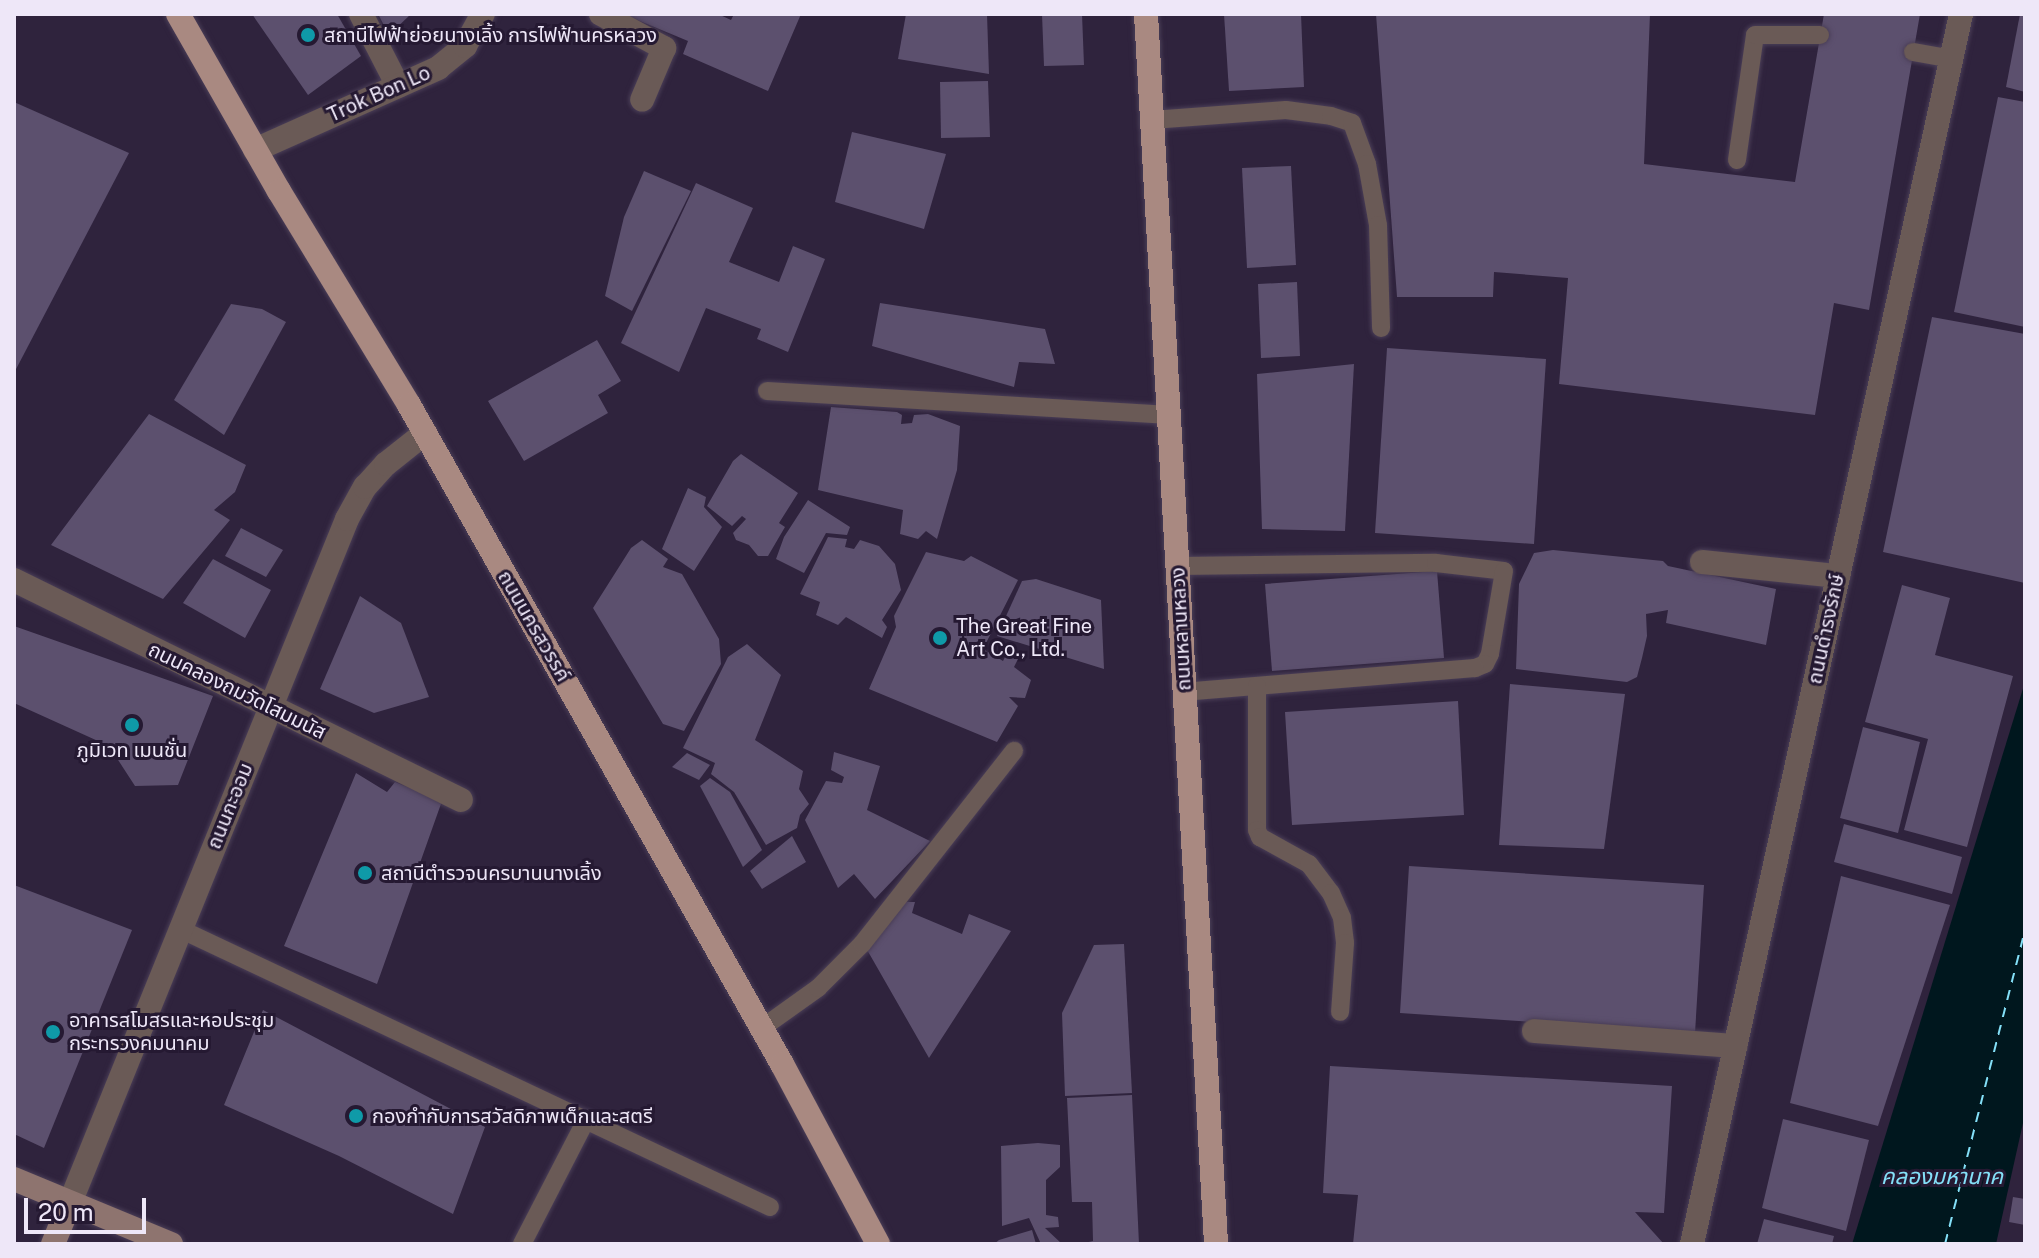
<!DOCTYPE html>
<html>
<head>
<meta charset="utf-8">
<style>
  body { margin:0 }
  #map { position:relative; width:2039px; height:1258px; overflow:hidden; background:#2f233d; font-family:"Public Sans","Noto Sans Thai",sans-serif }
  div>[style] { position:absolute }
  [style*='--x'] { left:calc(var(--x)*1px); top:calc(var(--y)*1px); width:calc(var(--w)*1px); rotate:calc(var(--a)*1deg) }
  .water>* { inset:0; background:#00171e }
  .ferry>* { height:2px; margin-top:-1px; transform-origin:0; background:repeating-linear-gradient(90deg,#84e0f8 0 10px,transparent 0 18px) }
  .building>* { inset:0; background:#5c506e }
  .roads { filter:drop-shadow(0 0 2px #4a3e57) drop-shadow(0 0 2px #4a3e57) }
  .lane>* { height:18px; margin:-9px; padding:0 9px; transform-origin:9px; border-radius:9px; background:#6a5a56 }
  .street>* { height:24px; margin:-12px; padding:0 12px; transform-origin:12px; border-radius:12px; background:#6a5a56 }
  .secondary>* { height:24px; margin:-12px; padding:0 12px; transform-origin:12px; border-radius:12px; background:#8e746f }
  .primary>* { height:24px; margin:-12px; padding:0 12px; transform-origin:12px; border-radius:12px; background:#a98981 }
  .dots>* { width:22px; height:22px; translate:-50% -50%; box-sizing:border-box; border:4px solid #251932; border-radius:50% }
  span { translate:-50% -50%; white-space:nowrap; text-align:center; line-height:1.15; -webkit-text-stroke:6px #251932; paint-order:stroke }
  .poi-label { font-size:20px; color:#eee7f8 }
  .left { translate:0 -50%; text-align:left }
  .street-label { font-size:20px; color:#eee7f8 }
  .water-label { font-size:22px; color:#84e0f8; font-style:italic }
  .frame { position:absolute; inset:0; border:16px solid #eee7f8; pointer-events:none }
  .scale { position:absolute; left:24px; top:1198px; width:122px; height:36px; box-sizing:border-box; border:4px solid #eee7f8; border-top:0; padding-left:10px; font-size:24px; line-height:28px; white-space:nowrap; color:#eee7f8; -webkit-text-stroke:6px #251932; paint-order:stroke }
</style>
</head>
<body>
<div id="map">
  <div class="water">
    <i style="clip-path:polygon(2025px 682px,2025px 1114px,1996px 1244px,1852px 1244px)"></i>
  </div>
  <div class="ferry">
    <i style="--x:1945;--y:1244;--w:323;--a:-75.7"></i>
  </div>
  <div class="building">
    <i style="clip-path:polygon(252px 14px,337px 14px,361px 56px,308px 95px)"></i>
    <i style="clip-path:polygon(378px 14px,411px 14px,389px 35px)"></i>
    <i style="clip-path:polygon(623px 14px,718px 14px,731px 20px,734px 14px,801px 14px,768px 91px,683px 54px,688px 41px)"></i>
    <i style="clip-path:polygon(906px 14px,987px 14px,989px 74px,898px 59px)"></i>
    <i style="clip-path:polygon(1042px 14px,1082px 14px,1084px 65px,1044px 66px)"></i>
    <i style="clip-path:polygon(1224px 14px,1301px 14px,1304px 87px,1229px 91px)"></i>
    <i style="clip-path:polygon(1376px 14px,1650px 14px,1644px 164px,1795px 182px,1824px 14px,1920px 14px,1869px 310px,1834px 303px,1815px 415px,1559px 384px,1568px 278px,1494px 272px,1493px 297px,1397px 297px)"></i>
    <i style="clip-path:polygon(2020px 14px,2025px 14px,2025px 92px,2006px 87px)"></i>
    <i style="clip-path:polygon(988px 81px,990px 137px,941px 138px,940px 82px)"></i>
    <i style="clip-path:polygon(1998px 97px,2025px 102px,2025px 327px,1954px 312px)"></i>
    <i style="clip-path:polygon(14px 102px,129px 153px,14px 373px)"></i>
    <i style="clip-path:polygon(852px 132px,946px 154px,924px 229px,835px 202px)"></i>
    <i style="clip-path:polygon(1291px 166px,1296px 265px,1247px 268px,1242px 168px)"></i>
    <i style="clip-path:polygon(644px 171px,691px 191px,632px 311px,605px 296px,624px 217px)"></i>
    <i style="clip-path:polygon(696px 183px,753px 208px,729px 262px,779px 282px,793px 246px,825px 259px,788px 352px,757px 339px,761px 329px,706px 308px,679px 372px,621px 343px)"></i>
    <i style="clip-path:polygon(1297px 282px,1300px 356px,1261px 358px,1258px 284px)"></i>
    <i style="clip-path:polygon(880px 303px,1045px 329px,1055px 364px,1019px 362px,1014px 387px,872px 346px)"></i>
    <i style="clip-path:polygon(231px 304px,262px 309px,286px 322px,224px 435px,174px 400px)"></i>
    <i style="clip-path:polygon(1932px 317px,2025px 334px,2025px 583px,1883px 552px)"></i>
    <i style="clip-path:polygon(597px 340px,621px 381px,598px 395px,608px 413px,524px 461px,488px 401px)"></i>
    <i style="clip-path:polygon(1387px 348px,1546px 359px,1534px 544px,1375px 533px)"></i>
    <i style="clip-path:polygon(1354px 364px,1345px 531px,1262px 529px,1257px 374px)"></i>
    <i style="clip-path:polygon(831px 407px,897px 412px,902px 415px,901px 424px,912px 423px,914px 415px,928px 414px,960px 426px,957px 470px,937px 539px,926px 531px,918px 539px,900px 534px,903px 510px,818px 490px)"></i>
    <i style="clip-path:polygon(149px 414px,246px 465px,235px 492px,214px 510px,230px 520px,163px 599px,51px 545px)"></i>
    <i style="clip-path:polygon(741px 454px,798px 493px,779px 523px,785px 527px,768px 556px,758px 556px,749px 545px,736px 540px,733px 533px,746px 519px,742px 516px,732px 526px,707px 506px,733px 461px)"></i>
    <i style="clip-path:polygon(688px 488px,706px 497px,704px 507px,722px 527px,694px 571px,662px 549px)"></i>
    <i style="clip-path:polygon(808px 500px,850px 527px,847px 535px,826px 533px,804px 573px,776px 559px,784px 537px)"></i>
    <i style="clip-path:polygon(241px 528px,283px 550px,266px 577px,225px 556px)"></i>
    <i style="clip-path:polygon(828px 537px,847px 539px,845px 547px,854px 549px,860px 540px,879px 546px,895px 564px,901px 590px,882px 620px,887px 627px,882px 638px,846px 617px,838px 625px,816px 615px,820px 602px,800px 594px)"></i>
    <i style="clip-path:polygon(642px 540px,668px 559px,663px 567px,682px 574px,719px 639px,721px 664px,684px 731px,663px 724px,593px 608px,631px 548px)"></i>
    <i style="clip-path:polygon(1553px 550px,1663px 561px,1668px 566px,1776px 589px,1766px 645px,1666px 623px,1668px 610px,1646px 614px,1647px 636px,1642px 658px,1637px 677px,1627px 682px,1516px 669px,1519px 584px,1534px 553px)"></i>
    <i style="clip-path:polygon(926px 552px,964px 561px,971px 556px,1018px 580px,983px 649px,1003px 661px,1006px 655px,1018px 659px,1014px 667px,1031px 680px,1025px 698px,1009px 697px,1018px 706px,997px 742px,869px 689px,896px 627px,894px 616px)"></i>
    <i style="clip-path:polygon(213px 559px,271px 590px,245px 638px,183px 603px)"></i>
    <i style="clip-path:polygon(1437px 571px,1444px 658px,1272px 671px,1265px 584px)"></i>
    <i style="clip-path:polygon(1036px 579px,1101px 600px,1104px 669px,997px 636px,1022px 581px)"></i>
    <i style="clip-path:polygon(1902px 585px,1950px 598px,1935px 655px,2013px 676px,1967px 847px,1904px 830px,1928px 739px,1865px 722px)"></i>
    <i style="clip-path:polygon(360px 596px,401px 623px,429px 697px,374px 713px,320px 689px)"></i>
    <i style="clip-path:polygon(14px 626px,213px 696px,178px 785px,135px 786px,109px 746px,14px 703px)"></i>
    <i style="clip-path:polygon(747px 644px,781px 675px,755px 740px,803px 771px,799px 789px,809px 804px,800px 815px,797px 828px,766px 845px,734px 792px,711px 774px,715px 763px,683px 748px,728px 657px)"></i>
    <i style="clip-path:polygon(1510px 684px,1625px 694px,1604px 849px,1499px 845px)"></i>
    <i style="clip-path:polygon(1458px 701px,1464px 815px,1292px 825px,1285px 712px)"></i>
    <i style="clip-path:polygon(1863px 727px,1920px 742px,1898px 833px,1840px 818px)"></i>
    <i style="clip-path:polygon(834px 752px,880px 766px,867px 810px,930px 841px,875px 899px,854px 874px,838px 888px,805px 820px,826px 781px,842px 783px,844px 777px,831px 770px)"></i>
    <i style="clip-path:polygon(687px 753px,710px 765px,699px 780px,672px 767px)"></i>
    <i style="clip-path:polygon(356px 773px,387px 792px,395px 782px,442px 801px,377px 984px,284px 946px)"></i>
    <i style="clip-path:polygon(710px 778px,730px 792px,762px 850px,743px 867px,700px 786px)"></i>
    <i style="clip-path:polygon(1844px 824px,1962px 857px,1952px 894px,1834px 862px)"></i>
    <i style="clip-path:polygon(792px 836px,806px 862px,762px 889px,750px 871px)"></i>
    <i style="clip-path:polygon(1409px 866px,1704px 885px,1695px 1033px,1400px 1013px)"></i>
    <i style="clip-path:polygon(1841px 876px,1950px 905px,1878px 1126px,1790px 1103px)"></i>
    <i style="clip-path:polygon(14px 885px,132px 930px,44px 1148px,14px 1134px)"></i>
    <i style="clip-path:polygon(904px 902px,915px 902px,912px 913px,962px 934px,969px 914px,1011px 931px,929px 1058px,866px 948px)"></i>
    <i style="clip-path:polygon(1124px 944px,1132px 1093px,1065px 1096px,1062px 1013px,1094px 945px)"></i>
    <i style="clip-path:polygon(263px 1010px,485px 1127px,453px 1214px,339px 1156px,224px 1105px)"></i>
    <i style="clip-path:polygon(1330px 1066px,1672px 1086px,1664px 1213px,1635px 1212px,1664px 1244px,1353px 1244px,1358px 1195px,1323px 1193px)"></i>
    <i style="clip-path:polygon(1132px 1095px,1139px 1244px,1080px 1244px,1093px 1241px,1092px 1202px,1072px 1202px,1067px 1098px)"></i>
    <i style="clip-path:polygon(1783px 1119px,1869px 1140px,1846px 1231px,1762px 1208px)"></i>
    <i style="clip-path:polygon(1038px 1143px,1060px 1145px,1060px 1167px,1046px 1180px,1046px 1215px,1058px 1217px,1059px 1227px,1045px 1228px,1062px 1244px,1041px 1244px,1029px 1218px,1002px 1226px,1001px 1146px)"></i>
    <i style="clip-path:polygon(2013px 1197px,2025px 1199px,2025px 1225px,2009px 1222px)"></i>
    <i style="clip-path:polygon(1764px 1219px,1834px 1236px,1832px 1244px,1757px 1244px)"></i>
    <i style="clip-path:polygon(1032px 1230px,1036px 1244px,994px 1244px,999px 1240px)"></i>
  </div>
  <div class="roads">
    <div class="lane">
      <i style="--x:1913;--y:52;--w:39;--a:10"></i>
      <i style="--x:1152;--y:120;--w:134;--a:-4.3"></i>
      <i style="--x:1286;--y:110;--w:45;--a:7.6"></i>
      <i style="--x:1331;--y:116;--w:22;--a:18"></i>
      <i style="--x:1352;--y:123;--w:44;--a:69.9"></i>
      <i style="--x:1367;--y:164;--w:62;--a:79.8"></i>
      <i style="--x:1378;--y:225;--w:103;--a:88.3"></i>
      <i style="--x:1737;--y:160;--w:126;--a:-81.8"></i>
      <i style="--x:1755;--y:35;--w:65;--a:0"></i>
      <i style="--x:767;--y:391;--w:403;--a:3.4"></i>
      <i style="--x:1178;--y:566;--w:258;--a:-0.7"></i>
      <i style="--x:1436;--y:563;--w:68;--a:6.7"></i>
      <i style="--x:1504;--y:571;--w:84;--a:99.6"></i>
      <i style="--x:1490;--y:654;--w:11;--a:117"></i>
      <i style="--x:1485;--y:664;--w:11;--a:158"></i>
      <i style="--x:1475;--y:668;--w:291;--a:175.3"></i>
      <i style="--x:1257;--y:686;--w:144;--a:90"></i>
      <i style="--x:1257;--y:830;--w:8;--a:67"></i>
      <i style="--x:1260;--y:837;--w:56;--a:28.9"></i>
      <i style="--x:1309;--y:864;--w:36;--a:53"></i>
      <i style="--x:1331;--y:893;--w:27;--a:66"></i>
      <i style="--x:1342;--y:918;--w:25;--a:83"></i>
      <i style="--x:1345;--y:943;--w:69;--a:94.1"></i>
      <i style="--x:180;--y:929;--w:652;--a:25.23"></i>
      <i style="--x:762;--y:1028;--w:69;--a:-35.5"></i>
      <i style="--x:818;--y:988;--w:62;--a:-45"></i>
      <i style="--x:862;--y:944;--w:246;--a:-51.8"></i>
      <i style="--x:522;--y:1244;--w:140;--a:-62.7"></i>
    </div>
    <div class="street">
      <i style="--x:361;--y:14;--w:81;--a:62.8"></i>
      <i style="--x:601;--y:14;--w:72;--a:28.4"></i>
      <i style="--x:664;--y:48;--w:56;--a:112.9"></i>
      <i style="--x:255;--y:150;--w:201;--a:-24.1"></i>
      <i style="--x:438;--y:68;--w:35;--a:-39"></i>
      <i style="--x:465;--y:46;--w:37;--a:-61"></i>
      <i style="--x:1702;--y:562;--w:137;--a:5.9"></i>
      <i style="--x:14;--y:580;--w:498;--a:26.2"></i>
      <i style="--x:1534;--y:1031;--w:202;--a:4.3"></i>
      <i style="--x:70;--y:1203;--w:738;--a:-67.95"></i>
      <i style="--x:347;--y:519;--w:37;--a:-61"></i>
      <i style="--x:365;--y:487;--w:31;--a:-48"></i>
      <i style="--x:386;--y:464;--w:50;--a:-38.5"></i>
      <i style="--x:1692;--y:1244;--w:1259;--a:-77.66"></i>
    </div>
    <div class="secondary">
      <i style="--x:14;--y:1179;--w:170;--a:22.5"></i>
      <i style="--x:53;--y:1244;--w:44;--a:-67.5"></i>
    </div>
    <div class="primary">
      <i style="--x:178;--y:14;--w:204;--a:60.3"></i>
      <i style="--x:279;--y:191;--w:250;--a:58.7"></i>
      <i style="--x:409;--y:405;--w:757;--a:60.49"></i>
      <i style="--x:782;--y:1064;--w:204;--a:61.9"></i>
      <i style="--x:1146;--y:14;--w:1232;--a:86.74"></i>
    </div>
  </div>
  <div class="dots">
    <i style="left:308px;top:35px;background:#0f9aa8"></i>
    <i style="left:940px;top:638px;background:#0f9aa8"></i>
    <i style="left:132px;top:725px;background:#0f9aa8"></i>
    <i style="left:365px;top:873px;background:#0f9aa8"></i>
    <i style="left:53px;top:1032px;background:#0f9aa8"></i>
    <i style="left:356px;top:1116px;background:#0f9aa8"></i>
  </div>
  <div class="poi-label">
    <span class="left" style="left:324px;top:35px">สถานีไฟฟ้าย่อยนางเลิ้ง การไฟฟ้านครหลวง</span>
    <span class="left" style="left:956px;top:638px">The Great Fine<br>Art Co., Ltd.</span>
    <span style="left:132px;top:750px">ภูมิเวท เมนชั่น</span>
    <span class="left" style="left:381px;top:873px">สถานีตำรวจนครบานนางเลิ้ง</span>
    <span class="left" style="left:69px;top:1032px">อาคารสโมสรและหอประชุม<br>กระทรวงคมนาคม</span>
    <span class="left" style="left:372px;top:1116px">กองกำกับการสวัสดิภาพเด็กและสตรี</span>
  </div>
  <div class="street-label">
    <span style="left:379px;top:94px;rotate:-24deg">Trok Bon Lo</span>
    <span style="left:534px;top:626px;rotate:60deg">ถนนนครสวรรค์</span>
    <span style="left:1181px;top:629px;rotate:-93deg">ถนนหลานหลวง</span>
    <span style="left:1826px;top:629px;rotate:-78deg">ถนนดำรงรักษ์</span>
    <span style="left:237px;top:691px;rotate:26deg">ถนนคลองถมวัดโสมมนัส</span>
    <span style="left:230px;top:806px;rotate:-68deg">ถนนกะออม</span>
  </div>
  <div class="water-label">
    <span style="left:1942px;top:1177px">คลองมหานาค</span>
  </div>
  <div class="frame"></div>
  <div class="scale">20 m</div>
</div>
</body>
</html>
